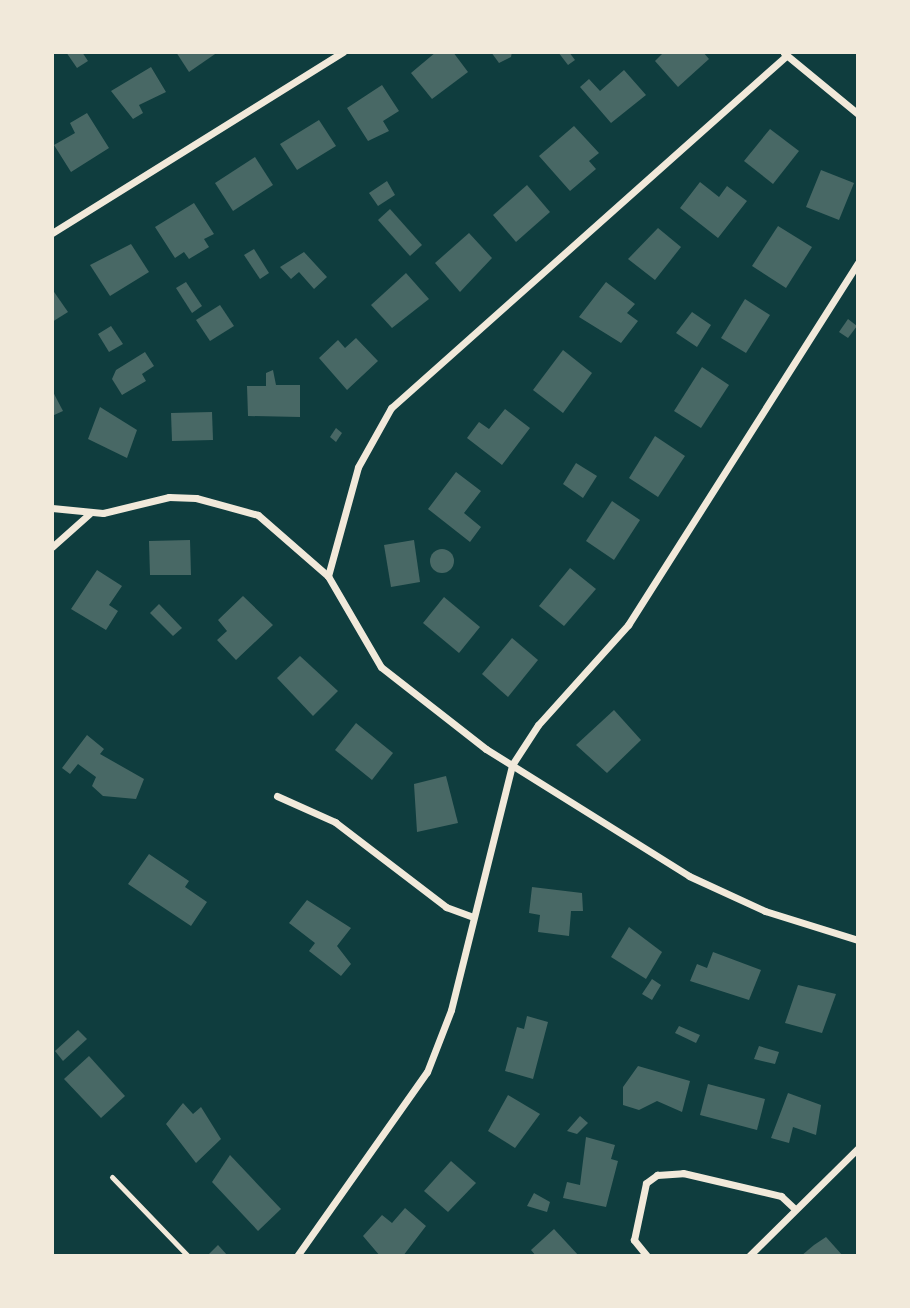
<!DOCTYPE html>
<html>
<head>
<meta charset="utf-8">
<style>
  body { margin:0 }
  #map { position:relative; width:910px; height:1308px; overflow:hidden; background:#0f3d3e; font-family:Mulish,sans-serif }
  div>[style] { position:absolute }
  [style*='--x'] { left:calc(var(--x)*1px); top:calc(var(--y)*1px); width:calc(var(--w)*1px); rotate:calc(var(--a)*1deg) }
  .building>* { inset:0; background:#486865 }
  .round { border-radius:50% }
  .service>* { height:5px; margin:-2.5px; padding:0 2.5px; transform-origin:2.5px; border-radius:2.5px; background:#f1e9da }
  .minor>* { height:7px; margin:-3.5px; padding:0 3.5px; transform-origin:3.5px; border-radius:3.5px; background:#f1e9da }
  span { translate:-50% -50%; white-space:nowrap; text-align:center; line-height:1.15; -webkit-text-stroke:5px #f1e9da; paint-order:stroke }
  .frame { position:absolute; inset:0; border:54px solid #f1e9da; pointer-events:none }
</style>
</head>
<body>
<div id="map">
  <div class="building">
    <i style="clip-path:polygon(66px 52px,82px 52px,88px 61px,77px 68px)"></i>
    <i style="clip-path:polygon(176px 52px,218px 52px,189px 72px)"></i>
    <i style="clip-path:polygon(436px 52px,453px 52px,468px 72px,432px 99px,411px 73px)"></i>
    <i style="clip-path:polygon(491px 52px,512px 52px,511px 57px,499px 63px)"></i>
    <i style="clip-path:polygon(558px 52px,569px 52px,575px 60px,568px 65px)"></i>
    <i style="clip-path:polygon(664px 52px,703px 52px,709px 59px,678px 87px,655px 61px)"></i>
    <i style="clip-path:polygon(151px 67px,166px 92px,139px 105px,143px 113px,133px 119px,111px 91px)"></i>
    <i style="clip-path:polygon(624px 70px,646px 95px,611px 123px,580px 87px,589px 79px,600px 91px)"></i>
    <i style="clip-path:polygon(382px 85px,399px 111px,383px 121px,389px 131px,368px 141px,347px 108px)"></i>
    <i style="clip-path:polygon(87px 113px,109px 148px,71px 172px,54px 145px,75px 133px,70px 123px)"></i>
    <i style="clip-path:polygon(319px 120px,336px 146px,297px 170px,280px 144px)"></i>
    <i style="clip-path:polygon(574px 126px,599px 153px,589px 161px,596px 169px,570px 191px,539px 156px)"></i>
    <i style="clip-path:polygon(770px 129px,799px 151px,773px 184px,744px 161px)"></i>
    <i style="clip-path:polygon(255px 157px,273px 185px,233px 211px,215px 183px)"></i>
    <i style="clip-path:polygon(821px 170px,854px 183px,839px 220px,806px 207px)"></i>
    <i style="clip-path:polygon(387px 181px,395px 195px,378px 206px,369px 193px)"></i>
    <i style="clip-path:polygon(700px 182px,719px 197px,727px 186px,747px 201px,718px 238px,680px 208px)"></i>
    <i style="clip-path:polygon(527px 185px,550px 212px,516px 242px,493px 215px)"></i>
    <i style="clip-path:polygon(194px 203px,214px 234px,204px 239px,209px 247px,189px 259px,184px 252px,175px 258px,155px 227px)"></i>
    <i style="clip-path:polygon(390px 209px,422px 245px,410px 256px,378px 220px)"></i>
    <i style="clip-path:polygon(778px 226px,812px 247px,786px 288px,752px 266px)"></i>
    <i style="clip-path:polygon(658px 228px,681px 247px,655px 280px,628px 259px)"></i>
    <i style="clip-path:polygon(469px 233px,492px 258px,460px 292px,435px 263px)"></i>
    <i style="clip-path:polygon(131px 244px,149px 272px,110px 296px,90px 265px)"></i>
    <i style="clip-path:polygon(254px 249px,269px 273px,260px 279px,244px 255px)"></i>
    <i style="clip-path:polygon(304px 252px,327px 277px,314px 289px,299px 272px,291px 279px,280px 267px)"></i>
    <i style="clip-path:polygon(406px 273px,429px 299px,392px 328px,371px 305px)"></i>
    <i style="clip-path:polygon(186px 282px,202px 306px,192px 313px,176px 288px)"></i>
    <i style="clip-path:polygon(606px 282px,635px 304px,627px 313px,638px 321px,621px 343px,579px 317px)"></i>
    <i style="clip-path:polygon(52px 289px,68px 312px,52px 322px)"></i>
    <i style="clip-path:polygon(745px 299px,770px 315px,746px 353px,721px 338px)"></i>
    <i style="clip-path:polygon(220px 305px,234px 326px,210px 341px,196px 320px)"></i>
    <i style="clip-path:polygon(692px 312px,711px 325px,697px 347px,676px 333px)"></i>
    <i style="clip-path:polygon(848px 319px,857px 326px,848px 338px,839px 332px)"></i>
    <i style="clip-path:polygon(111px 326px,123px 344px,109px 352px,98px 334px)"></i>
    <i style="clip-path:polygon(356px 338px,378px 361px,347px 390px,319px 358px,338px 340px,345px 348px)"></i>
    <i style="clip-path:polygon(563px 350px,592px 373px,563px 413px,533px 390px)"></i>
    <i style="clip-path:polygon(145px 352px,154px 366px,142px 374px,146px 381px,122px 395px,112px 379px,116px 370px)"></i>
    <i style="clip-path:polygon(702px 367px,729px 385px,701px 428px,674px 411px)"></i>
    <i style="clip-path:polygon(273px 370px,276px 385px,300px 385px,300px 417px,248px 416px,247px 386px,266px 386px,266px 373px)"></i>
    <i style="clip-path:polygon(52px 390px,63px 411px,52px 416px)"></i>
    <i style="clip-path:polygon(100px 407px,137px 430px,127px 458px,88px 439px)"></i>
    <i style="clip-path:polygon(505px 409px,530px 428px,502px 465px,467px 438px,479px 422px,489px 429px)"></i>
    <i style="clip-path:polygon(212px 412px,213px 440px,172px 441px,171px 413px)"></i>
    <i style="clip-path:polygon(336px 428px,342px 433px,336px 442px,330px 437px)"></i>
    <i style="clip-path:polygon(655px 436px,685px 456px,658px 497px,629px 478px)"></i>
    <i style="clip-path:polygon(576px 463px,597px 476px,583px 498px,563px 484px)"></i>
    <i style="clip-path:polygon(456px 472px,481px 491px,464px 513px,481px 527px,470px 542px,428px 509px)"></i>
    <i style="clip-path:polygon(612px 501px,640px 520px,614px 560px,586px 541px)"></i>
    <i style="clip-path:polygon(190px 540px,191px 575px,150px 575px,149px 541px)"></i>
    <i style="clip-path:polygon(414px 540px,420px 582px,391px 587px,384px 545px)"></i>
    <i class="round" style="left:430px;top:549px;width:24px;height:24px"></i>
    <i style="clip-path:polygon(570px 568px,596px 589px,564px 626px,539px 606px)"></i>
    <i style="clip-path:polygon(97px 570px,122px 586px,109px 605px,118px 611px,106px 630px,71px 609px)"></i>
    <i style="clip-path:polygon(243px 596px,273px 625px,236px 660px,217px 640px,227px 631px,218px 620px)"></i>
    <i style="clip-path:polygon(444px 597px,480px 627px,459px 653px,423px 623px)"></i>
    <i style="clip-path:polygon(159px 604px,182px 628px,173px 636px,150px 613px)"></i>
    <i style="clip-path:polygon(512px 638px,538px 660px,508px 697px,482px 674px)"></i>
    <i style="clip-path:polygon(300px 656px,338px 691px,313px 716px,277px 678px)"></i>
    <i style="clip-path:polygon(614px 710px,641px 740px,607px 773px,576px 745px)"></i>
    <i style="clip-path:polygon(356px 723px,393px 753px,372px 780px,335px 750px)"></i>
    <i style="clip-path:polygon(87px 735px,104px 749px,100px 754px,144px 779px,136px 799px,103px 796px,92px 786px,96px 777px,78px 764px,70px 774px,62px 768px)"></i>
    <i style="clip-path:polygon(446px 776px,458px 823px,417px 832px,414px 784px)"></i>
    <i style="clip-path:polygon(149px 854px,189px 881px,185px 887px,207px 902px,191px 926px,128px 884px)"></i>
    <i style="clip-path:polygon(532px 887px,582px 893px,583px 911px,571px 911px,569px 936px,538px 932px,540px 915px,529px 913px)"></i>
    <i style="clip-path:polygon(307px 900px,351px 928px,337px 946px,351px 964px,341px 976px,309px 951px,315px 943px,289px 923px)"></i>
    <i style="clip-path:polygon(629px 927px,662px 952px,646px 979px,611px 957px)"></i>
    <i style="clip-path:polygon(713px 952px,761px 970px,749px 1000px,690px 981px,697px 964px,707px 968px)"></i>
    <i style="clip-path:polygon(652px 979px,661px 985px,652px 1000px,642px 994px)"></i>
    <i style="clip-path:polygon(798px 985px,836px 994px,822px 1033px,785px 1023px)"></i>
    <i style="clip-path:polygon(527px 1016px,548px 1022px,533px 1079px,505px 1071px,517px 1027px,524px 1029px)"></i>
    <i style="clip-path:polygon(679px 1026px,700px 1035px,696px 1043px,675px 1033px)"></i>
    <i style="clip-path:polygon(78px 1030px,87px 1039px,63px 1061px,55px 1051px)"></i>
    <i style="clip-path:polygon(759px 1046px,779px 1052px,775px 1064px,754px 1059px)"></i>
    <i style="clip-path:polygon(89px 1056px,125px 1096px,101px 1118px,64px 1079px)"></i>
    <i style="clip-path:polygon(638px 1066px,690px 1081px,682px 1112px,657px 1101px,639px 1110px,623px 1105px,623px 1087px)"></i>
    <i style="clip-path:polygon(708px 1084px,765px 1099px,757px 1130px,700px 1115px)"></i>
    <i style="clip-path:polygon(788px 1093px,821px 1105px,816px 1135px,793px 1127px,789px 1143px,771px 1138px)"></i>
    <i style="clip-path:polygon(508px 1095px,540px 1114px,515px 1148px,488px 1131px)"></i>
    <i style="clip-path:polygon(183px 1103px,193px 1114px,201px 1107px,221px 1139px,196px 1163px,166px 1124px)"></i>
    <i style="clip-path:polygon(580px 1116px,588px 1123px,577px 1134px,567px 1131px)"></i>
    <i style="clip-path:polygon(586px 1137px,615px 1145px,611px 1159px,618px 1161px,606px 1207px,563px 1198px,567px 1182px,580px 1185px)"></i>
    <i style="clip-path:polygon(230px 1155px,281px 1209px,258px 1231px,212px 1182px)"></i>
    <i style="clip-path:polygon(451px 1161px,476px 1183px,448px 1212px,424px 1191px)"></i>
    <i style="clip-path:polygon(534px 1193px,550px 1202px,547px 1212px,527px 1206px)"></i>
    <i style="clip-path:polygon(405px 1208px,426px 1226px,403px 1256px,380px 1256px,363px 1236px,382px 1215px,392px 1223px)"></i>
    <i style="clip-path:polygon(554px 1229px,579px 1256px,536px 1256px,531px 1250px)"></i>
    <i style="clip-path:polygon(826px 1237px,843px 1256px,801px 1256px,814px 1245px)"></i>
    <i style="clip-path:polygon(218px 1245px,228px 1256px,207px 1256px)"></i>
  </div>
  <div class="service">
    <i style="--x:112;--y:1177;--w:110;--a:46.1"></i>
  </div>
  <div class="minor">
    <i style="--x:784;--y:53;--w:96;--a:39.5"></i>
    <i style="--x:52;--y:233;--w:343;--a:-31.9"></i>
    <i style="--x:52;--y:508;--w:51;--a:5.6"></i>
    <i style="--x:103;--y:513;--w:68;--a:-13.6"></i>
    <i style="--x:169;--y:497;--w:27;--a:2"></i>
    <i style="--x:196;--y:498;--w:64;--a:15.3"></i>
    <i style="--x:258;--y:515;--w:93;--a:41.1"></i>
    <i style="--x:328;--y:576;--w:105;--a:59.8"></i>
    <i style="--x:381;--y:667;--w:133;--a:38"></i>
    <i style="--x:486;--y:749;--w:239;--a:32"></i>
    <i style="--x:689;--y:876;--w:84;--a:24.7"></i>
    <i style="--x:765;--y:911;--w:97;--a:17.3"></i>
    <i style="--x:52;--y:547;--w:50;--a:-41.7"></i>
    <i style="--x:328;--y:576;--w:113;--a:-74.6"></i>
    <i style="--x:358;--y:467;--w:68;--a:-60.8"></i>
    <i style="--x:391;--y:408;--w:529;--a:-41.71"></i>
    <i style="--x:277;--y:796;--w:64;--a:24.1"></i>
    <i style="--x:335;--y:822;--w:140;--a:37.4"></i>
    <i style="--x:446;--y:907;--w:29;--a:20"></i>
    <i style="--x:297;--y:1256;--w:225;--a:-54.8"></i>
    <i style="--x:427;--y:1072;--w:66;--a:-68.8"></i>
    <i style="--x:451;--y:1010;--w:252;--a:-76"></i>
    <i style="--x:512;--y:765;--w:48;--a:-57"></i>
    <i style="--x:538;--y:725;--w:135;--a:-48"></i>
    <i style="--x:628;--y:625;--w:429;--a:-57.6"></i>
    <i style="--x:647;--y:1256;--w:21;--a:-129"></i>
    <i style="--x:634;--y:1240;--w:58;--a:-78.1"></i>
    <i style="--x:646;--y:1183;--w:14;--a:-36"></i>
    <i style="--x:657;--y:1175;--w:26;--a:-4"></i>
    <i style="--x:683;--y:1173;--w:101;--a:13.2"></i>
    <i style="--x:781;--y:1196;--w:19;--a:43"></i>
    <i style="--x:749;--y:1256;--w:153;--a:-44.7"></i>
  </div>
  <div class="frame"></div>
</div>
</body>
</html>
